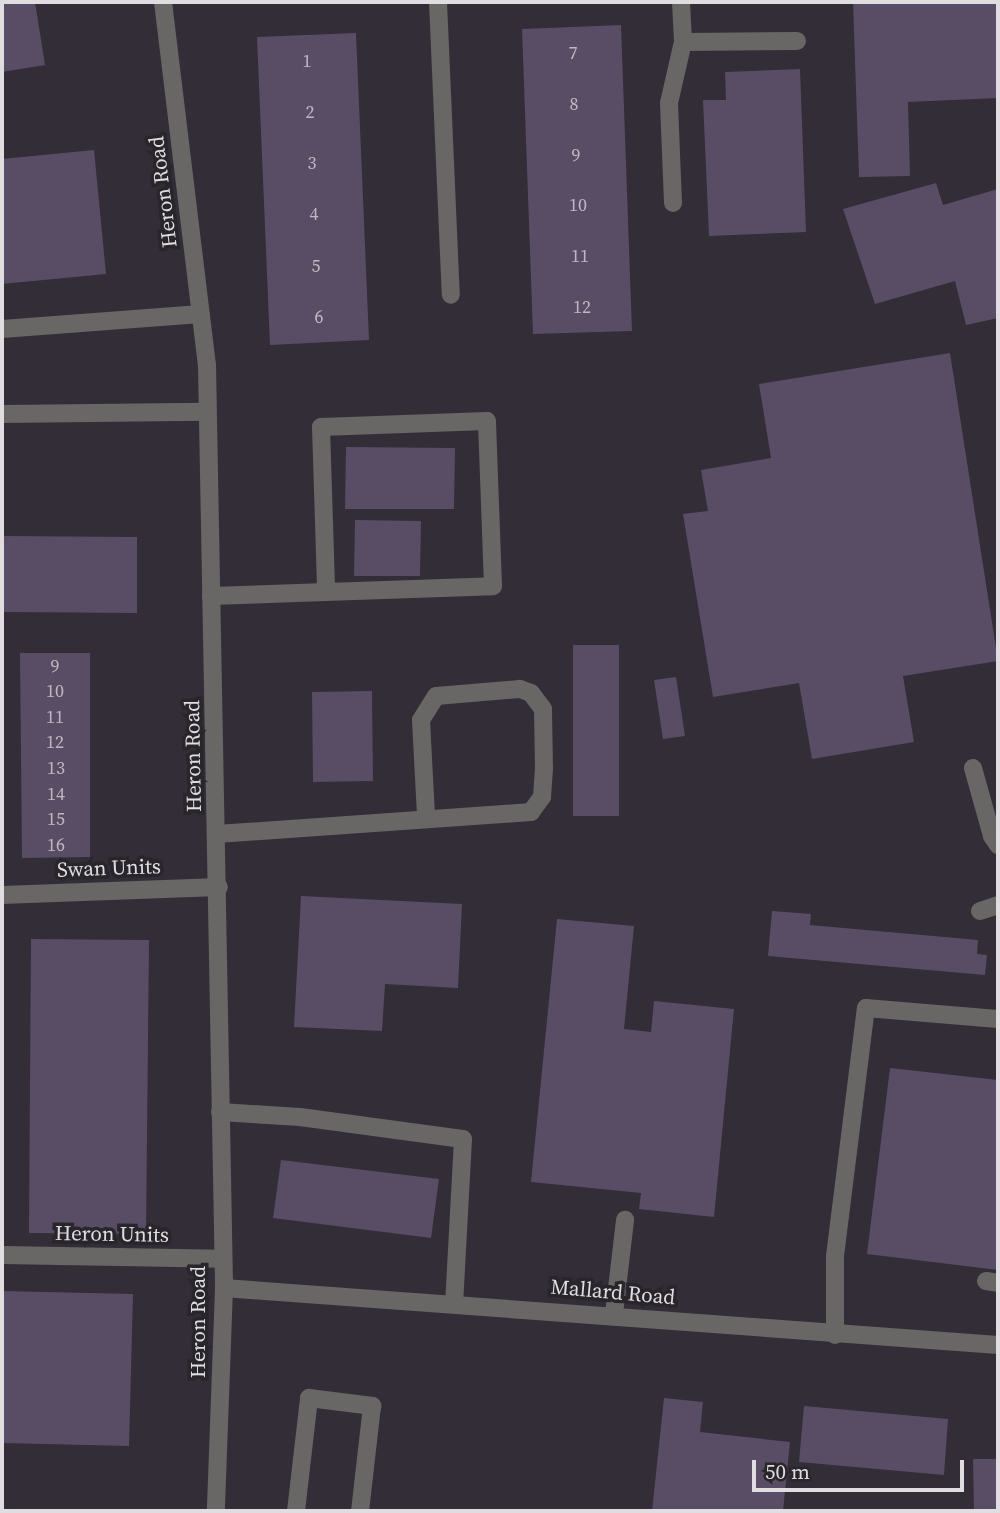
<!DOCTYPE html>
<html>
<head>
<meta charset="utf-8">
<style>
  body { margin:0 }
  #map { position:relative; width:1000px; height:1513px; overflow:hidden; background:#29262b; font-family:"Source Serif 4",serif }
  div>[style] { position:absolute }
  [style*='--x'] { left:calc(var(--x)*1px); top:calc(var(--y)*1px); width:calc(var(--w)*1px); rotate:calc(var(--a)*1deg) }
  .built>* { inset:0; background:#322d37 }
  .building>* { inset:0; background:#594d65 }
  .minor>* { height:18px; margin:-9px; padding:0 9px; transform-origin:9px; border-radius:9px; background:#696666 }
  span { translate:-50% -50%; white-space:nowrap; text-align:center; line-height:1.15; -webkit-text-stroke:7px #29262b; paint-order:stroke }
  .number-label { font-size:18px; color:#beb9c1 }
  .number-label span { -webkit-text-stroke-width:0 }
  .street-label { font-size:21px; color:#dfdde0 }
  .frame { position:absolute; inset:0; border:4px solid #dfdde0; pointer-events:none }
  .scale { position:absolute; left:752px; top:1460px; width:212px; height:32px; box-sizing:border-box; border:4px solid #dfdde0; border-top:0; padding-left:9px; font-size:21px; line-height:24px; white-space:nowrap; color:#dfdde0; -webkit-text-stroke:5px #29262b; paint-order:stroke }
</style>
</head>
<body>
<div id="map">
  <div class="built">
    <i style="clip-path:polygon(2px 2px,998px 2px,998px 1511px,2px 1511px)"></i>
  </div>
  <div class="building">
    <i style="clip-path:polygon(2px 2px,35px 2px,45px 65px,2px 72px)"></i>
    <i style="clip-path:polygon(853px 2px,998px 2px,998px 98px,908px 102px,910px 176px,859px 177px)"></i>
    <i style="clip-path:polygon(621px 25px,632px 331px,533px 334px,522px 29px)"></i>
    <i style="clip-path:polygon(356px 33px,369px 340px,270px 345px,257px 37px)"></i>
    <i style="clip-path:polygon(800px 69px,806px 232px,709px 236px,703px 100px,726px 100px,725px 72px)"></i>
    <i style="clip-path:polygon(94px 150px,106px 274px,2px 284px,2px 159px)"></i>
    <i style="clip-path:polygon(936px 183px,943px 205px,998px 189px,998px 318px,966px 325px,955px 281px,875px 304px,843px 209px)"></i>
    <i style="clip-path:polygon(950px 353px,998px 661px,903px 676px,914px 742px,812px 759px,799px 683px,713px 697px,683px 514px,708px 511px,701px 470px,771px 458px,759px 384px)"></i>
    <i style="clip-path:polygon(346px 447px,455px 448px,454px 509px,345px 509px)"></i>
    <i style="clip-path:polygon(355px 520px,421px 521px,420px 576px,354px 576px)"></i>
    <i style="clip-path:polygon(2px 536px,137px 537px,137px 613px,2px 612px)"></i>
    <i style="clip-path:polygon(573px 645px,619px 645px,619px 816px,573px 816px)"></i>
    <i style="clip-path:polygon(20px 653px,90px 653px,90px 857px,22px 858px)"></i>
    <i style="clip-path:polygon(676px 677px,685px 736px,663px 739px,654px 680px)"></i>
    <i style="clip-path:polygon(372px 691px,373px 781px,313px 782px,312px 692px)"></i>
    <i style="clip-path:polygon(301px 896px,462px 904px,458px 988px,385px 984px,382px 1031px,294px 1027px)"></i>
    <i style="clip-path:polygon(772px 911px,811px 914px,810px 925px,978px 940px,977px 954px,987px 955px,985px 975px,768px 956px)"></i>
    <i style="clip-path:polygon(557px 919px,634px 926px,624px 1029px,651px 1032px,654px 1001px,734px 1009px,714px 1217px,639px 1209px,641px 1193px,531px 1182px)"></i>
    <i style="clip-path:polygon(31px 939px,149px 940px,146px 1234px,29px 1233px)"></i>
    <i style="clip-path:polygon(890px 1068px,998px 1080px,998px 1270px,867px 1254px)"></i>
    <i style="clip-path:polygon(281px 1160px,439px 1179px,431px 1238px,273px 1218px)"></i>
    <i style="clip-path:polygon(2px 1291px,133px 1294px,129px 1446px,2px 1443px)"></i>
    <i style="clip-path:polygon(664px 1398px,703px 1402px,700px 1432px,790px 1442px,783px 1511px,652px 1511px)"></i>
    <i style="clip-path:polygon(804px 1406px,948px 1419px,944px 1475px,799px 1462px)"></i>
    <i style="clip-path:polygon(973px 1459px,998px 1459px,998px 1511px,974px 1511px)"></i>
  </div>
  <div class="minor">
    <i style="--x:163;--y:2;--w:366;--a:83.1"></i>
    <i style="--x:207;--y:365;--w:923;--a:88.94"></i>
    <i style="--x:224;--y:1288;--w:223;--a:92.1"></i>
    <i style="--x:438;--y:2;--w:293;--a:87.5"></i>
    <i style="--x:681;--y:2;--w:40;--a:87.1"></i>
    <i style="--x:683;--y:42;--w:114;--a:-0.5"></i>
    <i style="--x:673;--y:203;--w:100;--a:-92.3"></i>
    <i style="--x:669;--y:103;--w:63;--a:-77.1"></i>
    <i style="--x:2;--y:329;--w:199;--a:-4.3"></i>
    <i style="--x:2;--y:414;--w:205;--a:-0.6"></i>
    <i style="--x:211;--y:596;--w:282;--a:-2"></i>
    <i style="--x:493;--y:586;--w:165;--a:-92.1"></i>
    <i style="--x:487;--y:421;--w:166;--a:177.9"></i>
    <i style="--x:321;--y:427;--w:163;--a:88.2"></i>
    <i style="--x:973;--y:768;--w:71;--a:74.4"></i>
    <i style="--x:992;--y:836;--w:11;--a:56"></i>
    <i style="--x:217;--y:834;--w:315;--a:-4"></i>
    <i style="--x:531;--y:812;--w:19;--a:-54"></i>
    <i style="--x:542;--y:797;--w:29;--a:-86"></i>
    <i style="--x:544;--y:768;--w:59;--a:-91"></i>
    <i style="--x:543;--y:709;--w:20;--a:-127"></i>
    <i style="--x:531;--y:693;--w:12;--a:-160"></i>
    <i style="--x:520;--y:689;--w:84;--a:175.2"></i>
    <i style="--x:436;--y:696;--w:28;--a:122"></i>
    <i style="--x:421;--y:720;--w:97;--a:87"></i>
    <i style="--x:2;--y:895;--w:217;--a:-2.1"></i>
    <i style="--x:980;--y:911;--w:19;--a:-18"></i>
    <i style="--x:220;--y:1112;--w:80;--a:3.6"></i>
    <i style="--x:300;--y:1117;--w:164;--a:7.7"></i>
    <i style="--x:463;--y:1139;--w:164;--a:93.1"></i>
    <i style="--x:2;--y:1255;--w:219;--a:1"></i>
    <i style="--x:986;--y:1281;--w:12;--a:9"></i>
    <i style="--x:224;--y:1288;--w:776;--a:4.21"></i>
    <i style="--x:614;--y:1314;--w:95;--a:-83.3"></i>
    <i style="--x:835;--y:1335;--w:79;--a:-90"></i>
    <i style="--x:835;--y:1256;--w:250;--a:-82.9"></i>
    <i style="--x:866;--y:1008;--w:132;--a:4.8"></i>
    <i style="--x:296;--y:1511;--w:114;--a:-83.4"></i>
    <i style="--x:309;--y:1398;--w:64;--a:7.2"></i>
    <i style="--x:372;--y:1406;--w:106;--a:96.5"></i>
  </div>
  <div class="number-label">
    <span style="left:573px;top:53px">7</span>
    <span style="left:307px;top:61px">1</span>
    <span style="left:574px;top:104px">8</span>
    <span style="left:310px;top:112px">2</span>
    <span style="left:576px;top:155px">9</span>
    <span style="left:312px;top:163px">3</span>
    <span style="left:578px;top:205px">10</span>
    <span style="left:314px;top:214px">4</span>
    <span style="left:580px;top:256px">11</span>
    <span style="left:316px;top:266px">5</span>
    <span style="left:582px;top:307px">12</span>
    <span style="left:319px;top:317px">6</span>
    <span style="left:55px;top:666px">9</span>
    <span style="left:55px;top:691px">10</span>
    <span style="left:55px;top:717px">11</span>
    <span style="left:55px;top:742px">12</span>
    <span style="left:56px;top:768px">13</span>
    <span style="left:56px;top:794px">14</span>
    <span style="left:56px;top:819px">15</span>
    <span style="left:56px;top:845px">16</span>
  </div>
  <div class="street-label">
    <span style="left:163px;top:192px;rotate:-97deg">Heron Road</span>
    <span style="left:193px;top:756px;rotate:-91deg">Heron Road</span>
    <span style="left:109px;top:868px;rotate:-2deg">Swan Units</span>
    <span style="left:112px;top:1234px;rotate:1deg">Heron Units</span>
    <span style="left:613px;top:1292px;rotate:5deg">Mallard Road</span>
    <span style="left:198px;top:1322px;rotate:-90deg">Heron Road</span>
  </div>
  <div class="frame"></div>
  <div class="scale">50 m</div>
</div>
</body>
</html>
